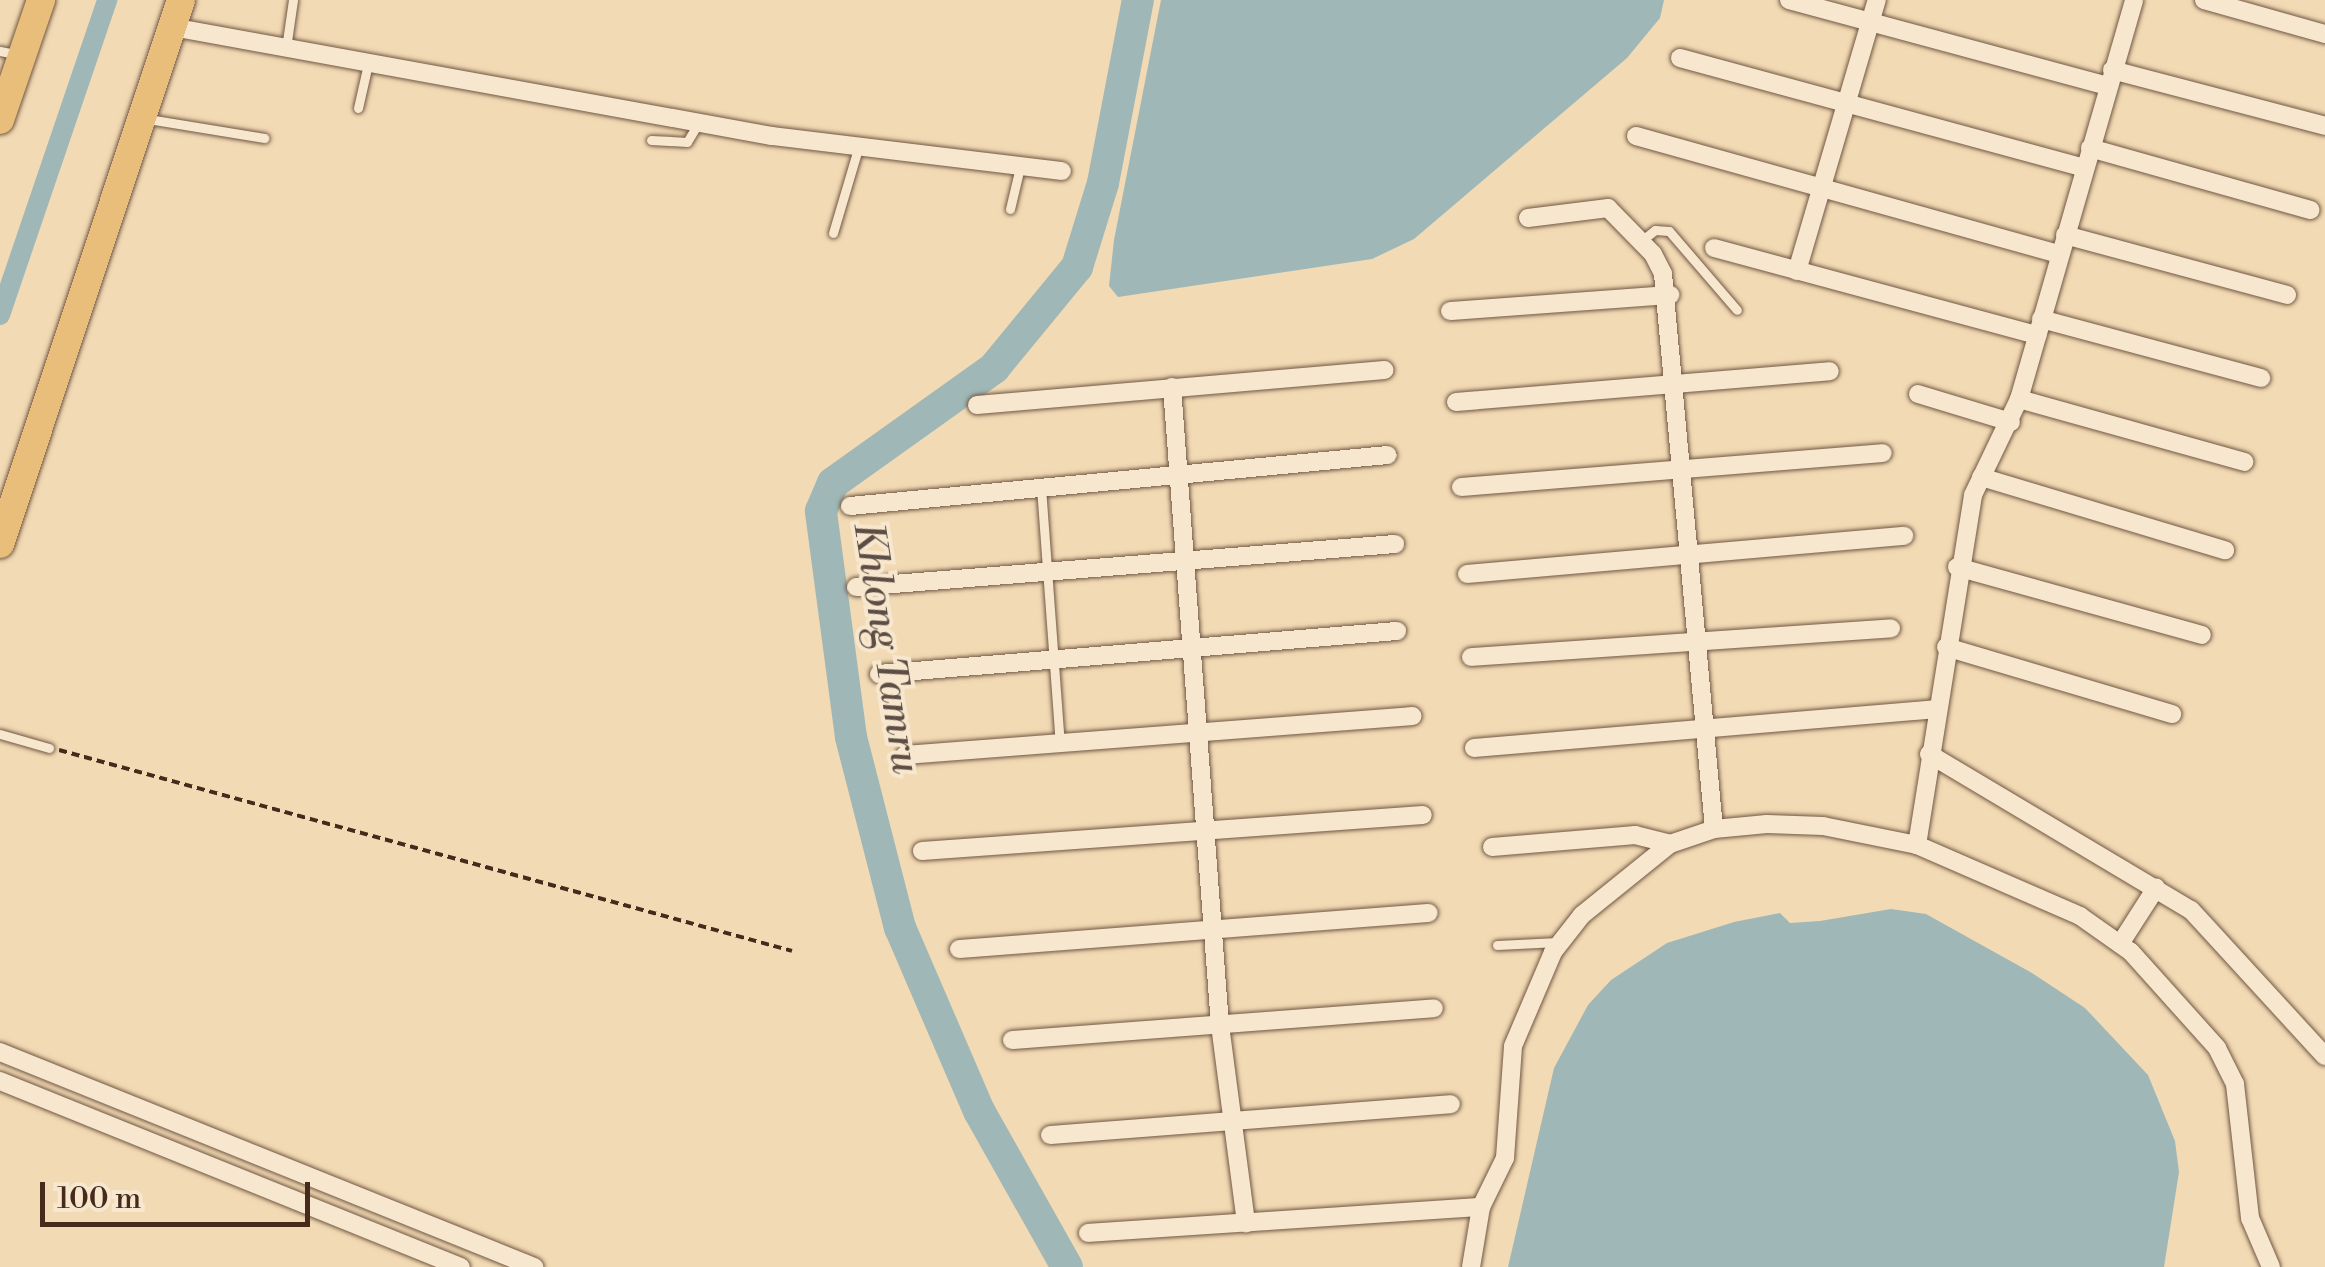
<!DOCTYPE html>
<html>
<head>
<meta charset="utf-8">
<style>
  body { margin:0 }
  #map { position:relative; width:2325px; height:1267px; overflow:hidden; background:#f2dab4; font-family:"Libre Bodoni",serif }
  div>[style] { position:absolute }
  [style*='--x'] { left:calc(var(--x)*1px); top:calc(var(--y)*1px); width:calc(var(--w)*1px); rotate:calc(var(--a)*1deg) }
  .water>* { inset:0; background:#9fb8b7 }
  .canal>* { height:20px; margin:-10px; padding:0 10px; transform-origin:10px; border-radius:10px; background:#9fb8b7 }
  .river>* { height:32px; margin:-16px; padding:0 16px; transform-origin:16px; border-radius:16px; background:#9fb8b7 }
  .path>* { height:4px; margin-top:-2px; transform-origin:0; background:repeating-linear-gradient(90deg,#462b1d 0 8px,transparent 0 13px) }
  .roads { filter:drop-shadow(0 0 2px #715743) drop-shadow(0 0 2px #715743) }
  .lane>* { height:9px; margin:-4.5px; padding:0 4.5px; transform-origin:4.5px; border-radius:4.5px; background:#f7e7ce }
  .street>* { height:18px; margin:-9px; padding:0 9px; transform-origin:9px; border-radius:9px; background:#f7e7ce }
  .primary>* { height:28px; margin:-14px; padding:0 14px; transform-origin:14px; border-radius:14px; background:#e9bd7a }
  span { translate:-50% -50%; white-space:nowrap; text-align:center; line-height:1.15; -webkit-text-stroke:8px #f7e7ce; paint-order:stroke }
  .water-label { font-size:40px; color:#5c4e44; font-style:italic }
  .scale { position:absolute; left:40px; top:1182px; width:270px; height:45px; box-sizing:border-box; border:5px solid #462b1d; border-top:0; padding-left:12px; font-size:30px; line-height:35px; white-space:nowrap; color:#462b1d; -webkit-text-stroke:8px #f7e7ce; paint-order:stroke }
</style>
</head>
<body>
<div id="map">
  <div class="water">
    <i style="clip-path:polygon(1161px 0,1664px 0,1660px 18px,1627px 58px,1414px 239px,1372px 259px,1118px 297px,1109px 286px,1114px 240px)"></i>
    <i style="clip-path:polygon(1891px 909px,1926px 914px,2032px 973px,2085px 1008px,2148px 1075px,2175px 1141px,2179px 1172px,2164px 1267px,1508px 1267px,1554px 1068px,1588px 1005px,1611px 980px,1667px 943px,1734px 922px,1780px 913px,1790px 923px,1820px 921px)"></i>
  </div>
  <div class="canal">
    <i style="--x:0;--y:315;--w:333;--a:-71.2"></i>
  </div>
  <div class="river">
    <i style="--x:1067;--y:1267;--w:179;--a:-119.4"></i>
    <i style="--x:979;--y:1111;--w:199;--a:-113.3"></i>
    <i style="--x:900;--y:928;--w:197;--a:-104.4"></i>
    <i style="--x:851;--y:737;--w:228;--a:-97.6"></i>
    <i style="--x:821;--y:511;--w:30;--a:-67"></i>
    <i style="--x:833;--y:483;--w:198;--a:-35.5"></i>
    <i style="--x:994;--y:368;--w:131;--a:-50.6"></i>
    <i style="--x:1077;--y:267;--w:88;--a:-72.8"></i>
    <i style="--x:1103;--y:183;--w:186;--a:-79.2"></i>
  </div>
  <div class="path">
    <i style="--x:59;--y:750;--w:760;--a:15.33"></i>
  </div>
  <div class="roads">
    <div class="lane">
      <i style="--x:286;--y:48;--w:49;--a:-81.7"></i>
      <i style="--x:0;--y:51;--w:20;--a:11"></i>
      <i style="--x:358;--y:108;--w:45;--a:-77.2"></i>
      <i style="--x:148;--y:119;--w:118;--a:9.3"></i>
      <i style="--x:651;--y:140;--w:36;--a:3"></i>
      <i style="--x:687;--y:142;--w:21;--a:-59"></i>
      <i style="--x:1010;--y:209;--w:43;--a:-76.6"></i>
      <i style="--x:833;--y:233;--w:92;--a:-73.5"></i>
      <i style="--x:1641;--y:241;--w:18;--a:-38"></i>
      <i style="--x:1655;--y:230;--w:14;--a:4"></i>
      <i style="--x:1669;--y:231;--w:104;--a:49.3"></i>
      <i style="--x:1041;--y:487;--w:258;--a:85.8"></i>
      <i style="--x:0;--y:734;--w:51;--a:15.9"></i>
      <i style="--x:1497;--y:945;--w:61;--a:-2.8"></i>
    </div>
    <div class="street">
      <i style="--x:1789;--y:0;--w:330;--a:15.1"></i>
      <i style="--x:2204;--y:0;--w:126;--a:15.7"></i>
      <i style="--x:172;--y:27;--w:610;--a:10.3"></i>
      <i style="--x:772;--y:136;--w:292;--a:6.9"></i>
      <i style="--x:1680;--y:58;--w:419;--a:15.2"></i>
      <i style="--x:2112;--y:70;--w:220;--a:14.7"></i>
      <i style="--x:1636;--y:136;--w:440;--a:15.6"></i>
      <i style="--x:2090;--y:148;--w:229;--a:15.7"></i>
      <i style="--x:1528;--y:218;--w:81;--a:-7.1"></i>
      <i style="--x:1608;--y:208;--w:64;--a:45.6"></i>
      <i style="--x:1653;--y:254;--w:22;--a:63"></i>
      <i style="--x:1663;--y:274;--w:557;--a:84.75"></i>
      <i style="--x:2065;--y:235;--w:230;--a:15.1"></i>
      <i style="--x:1714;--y:248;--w:335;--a:15.1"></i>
      <i style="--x:1797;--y:271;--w:283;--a:-73.6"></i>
      <i style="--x:1450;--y:311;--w:221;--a:-4.2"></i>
      <i style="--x:2041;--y:319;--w:228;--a:15"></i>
      <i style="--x:1172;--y:387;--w:640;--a:85.7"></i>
      <i style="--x:1220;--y:1025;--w:200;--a:82.5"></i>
      <i style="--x:1918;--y:394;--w:97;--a:16.8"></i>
      <i style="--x:2019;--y:399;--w:234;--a:15.6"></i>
      <i style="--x:1456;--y:402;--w:375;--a:-4.7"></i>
      <i style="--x:977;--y:405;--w:409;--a:-4.9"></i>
      <i style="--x:1981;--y:477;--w:255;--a:16.7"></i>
      <i style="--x:1461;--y:487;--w:423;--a:-4.6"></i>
      <i style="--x:850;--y:506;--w:540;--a:-5.42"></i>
      <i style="--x:1957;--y:567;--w:254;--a:15.5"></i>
      <i style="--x:1467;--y:574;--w:439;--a:-5"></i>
      <i style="--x:856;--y:587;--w:541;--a:-4.56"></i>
      <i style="--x:1946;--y:647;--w:236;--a:16.5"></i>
      <i style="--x:1471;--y:657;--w:421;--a:-3.9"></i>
      <i style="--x:879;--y:674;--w:520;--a:-4.75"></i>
      <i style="--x:1474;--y:748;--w:462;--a:-4.8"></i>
      <i style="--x:1929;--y:754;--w:305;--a:30.8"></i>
      <i style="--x:2191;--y:910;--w:198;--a:47.5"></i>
      <i style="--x:905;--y:755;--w:509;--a:-4.39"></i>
      <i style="--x:1917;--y:845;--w:354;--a:-80.9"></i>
      <i style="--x:1973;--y:495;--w:106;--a:-64.4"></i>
      <i style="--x:2019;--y:399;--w:415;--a:-73.9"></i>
      <i style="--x:1492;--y:847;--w:144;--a:-4.8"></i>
      <i style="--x:1635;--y:835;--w:36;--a:14"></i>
      <i style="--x:922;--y:851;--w:502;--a:-4.11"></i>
      <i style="--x:2120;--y:944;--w:67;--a:-57.3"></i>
      <i style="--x:959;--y:949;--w:471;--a:-4.4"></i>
      <i style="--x:1012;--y:1040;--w:423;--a:-4.3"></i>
      <i style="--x:0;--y:1052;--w:576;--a:21.93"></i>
      <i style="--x:0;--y:1081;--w:497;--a:22"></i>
      <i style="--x:1050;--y:1135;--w:402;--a:-4.4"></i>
      <i style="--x:1088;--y:1233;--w:394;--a:-3.8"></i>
      <i style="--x:1471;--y:1267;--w:61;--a:-80.5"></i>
      <i style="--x:1481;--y:1207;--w:55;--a:-63.9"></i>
      <i style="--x:1505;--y:1158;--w:112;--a:-85.9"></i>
      <i style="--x:1513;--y:1046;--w:102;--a:-66.9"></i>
      <i style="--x:1553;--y:952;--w:47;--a:-51.9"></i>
      <i style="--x:1582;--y:915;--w:113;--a:-38.9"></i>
      <i style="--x:1670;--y:844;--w:46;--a:-18.8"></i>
      <i style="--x:1714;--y:829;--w:53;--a:-5.4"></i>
      <i style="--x:1767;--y:824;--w:56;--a:2"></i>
      <i style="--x:1823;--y:826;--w:96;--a:11.4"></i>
      <i style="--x:1917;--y:845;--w:178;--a:23.5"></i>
      <i style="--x:2080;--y:916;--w:62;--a:35.2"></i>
      <i style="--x:2131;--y:952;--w:129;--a:48.1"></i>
      <i style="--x:2217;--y:1048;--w:40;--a:63.4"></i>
      <i style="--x:2235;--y:1084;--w:135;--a:83.6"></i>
      <i style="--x:2250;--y:1218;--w:53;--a:66.8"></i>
    </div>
    <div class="primary">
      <i style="--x:0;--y:120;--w:127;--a:-71.1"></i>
      <i style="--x:0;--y:544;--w:573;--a:-71.6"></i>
    </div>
  </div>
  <div class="water-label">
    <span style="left:886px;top:648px;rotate:81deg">Khlong Tamru</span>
  </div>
  <div class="scale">100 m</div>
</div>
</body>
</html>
